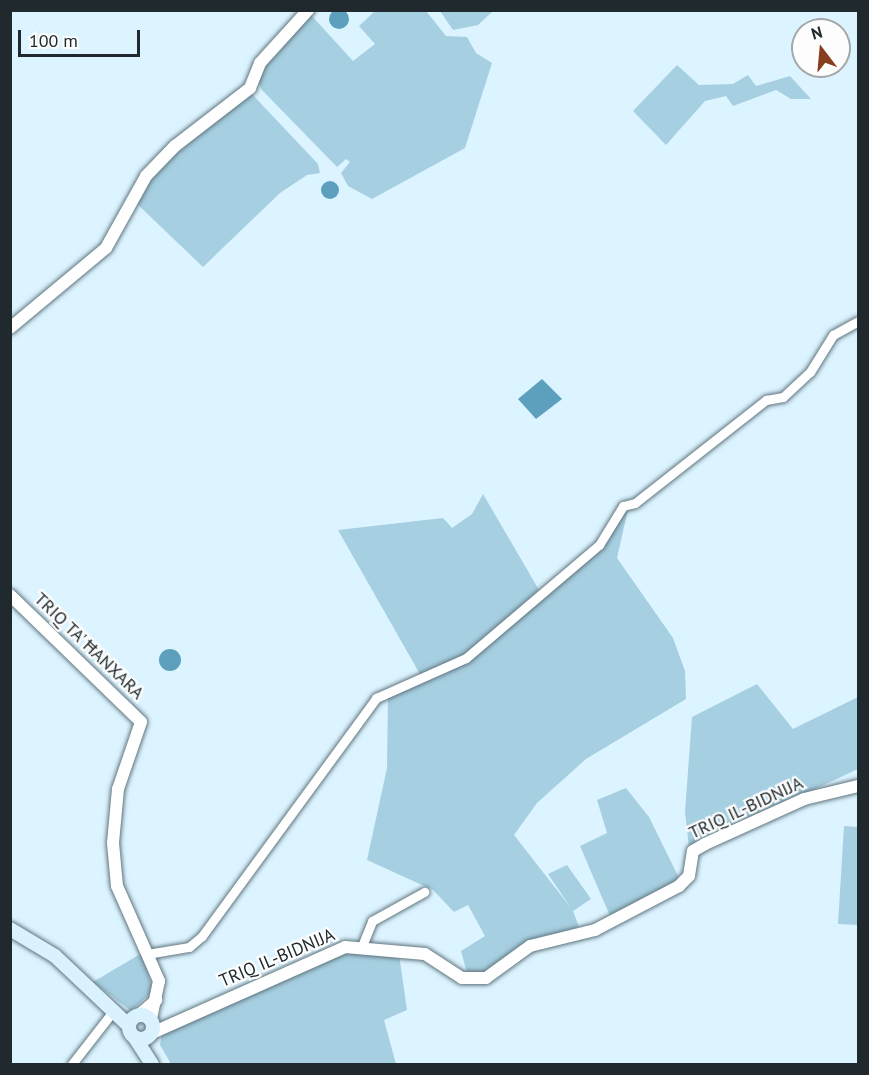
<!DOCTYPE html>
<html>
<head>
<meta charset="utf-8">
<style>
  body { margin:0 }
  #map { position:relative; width:869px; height:1075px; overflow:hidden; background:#dcf4ff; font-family:"PT Sans",sans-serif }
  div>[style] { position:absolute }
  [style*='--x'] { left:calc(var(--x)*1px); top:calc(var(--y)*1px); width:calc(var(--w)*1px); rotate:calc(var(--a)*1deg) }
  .green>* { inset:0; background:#a6cfe1 }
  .water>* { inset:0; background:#5ca0bd }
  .round { border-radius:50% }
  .roads { filter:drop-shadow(0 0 2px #60757f) drop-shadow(0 0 2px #60757f) }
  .minor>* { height:9px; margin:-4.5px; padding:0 4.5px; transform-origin:4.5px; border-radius:4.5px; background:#fff }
  .tertiary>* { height:12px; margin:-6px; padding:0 6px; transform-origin:6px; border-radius:6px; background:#fff }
  .secondary>* { height:14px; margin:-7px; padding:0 7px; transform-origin:7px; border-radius:7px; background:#d9f2fd }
  .secondary>.ring { margin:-7px; padding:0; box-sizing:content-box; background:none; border:14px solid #d9f2fd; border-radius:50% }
  span { translate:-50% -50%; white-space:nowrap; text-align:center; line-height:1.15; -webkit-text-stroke:4.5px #fdfdfd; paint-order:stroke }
  .street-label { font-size:18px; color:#20292d }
  .frame { position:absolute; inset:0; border:12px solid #20292d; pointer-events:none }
  .north { position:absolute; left:791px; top:18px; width:60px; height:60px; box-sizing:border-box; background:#fdfdfd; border:2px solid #a5a8aa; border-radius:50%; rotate:344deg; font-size:16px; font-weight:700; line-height:24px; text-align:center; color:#20292d }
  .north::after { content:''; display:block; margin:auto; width:21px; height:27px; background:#873f20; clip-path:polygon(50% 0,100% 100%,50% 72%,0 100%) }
  .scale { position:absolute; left:18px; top:30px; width:122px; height:27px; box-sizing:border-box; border:3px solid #20292d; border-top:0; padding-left:8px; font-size:18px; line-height:21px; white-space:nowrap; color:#20292d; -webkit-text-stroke:4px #fdfdfd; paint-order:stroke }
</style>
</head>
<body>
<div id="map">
  <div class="green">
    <i style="clip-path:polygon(375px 11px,426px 11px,446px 36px,467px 37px,476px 53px,492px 63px,465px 148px,372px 199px,348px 186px,341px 173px,350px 162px,346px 159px,337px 167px,262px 90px,256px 77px,273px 50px,311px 15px,353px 61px,375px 44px,359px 26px)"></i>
    <i style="clip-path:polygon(440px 11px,493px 11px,478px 25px,453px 30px)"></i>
    <i style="clip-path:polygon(677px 65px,699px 85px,733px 84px,748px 75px,756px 86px,790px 76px,811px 99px,791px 99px,776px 90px,733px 106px,726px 96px,705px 101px,666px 145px,633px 111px)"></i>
    <i style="clip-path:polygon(251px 93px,318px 164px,320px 173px,307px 175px,280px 193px,203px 267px,133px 200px,154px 172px)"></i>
    <i style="clip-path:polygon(483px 494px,539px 590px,466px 655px,421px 676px,338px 530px,443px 518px,452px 528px,472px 514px)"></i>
    <i style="clip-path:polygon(628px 509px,617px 558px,673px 638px,685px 671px,686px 699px,586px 759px,537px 803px,514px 835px,571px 908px,548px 874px,567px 865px,591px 899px,573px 911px,579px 927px,547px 936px,482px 976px,467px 973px,461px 951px,485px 936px,468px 905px,454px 912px,433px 890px,367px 860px,387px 768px,388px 693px,467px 660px,602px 546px)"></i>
    <i style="clip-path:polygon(757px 684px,793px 729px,858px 697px,858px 769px,689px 848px,685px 812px,692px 717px)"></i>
    <i style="clip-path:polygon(626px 788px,649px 817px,680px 880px,610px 916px,580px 846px,607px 833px,597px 800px)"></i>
    <i style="clip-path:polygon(844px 826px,858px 827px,858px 925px,838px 924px)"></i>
    <i style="clip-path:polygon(350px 949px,399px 954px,407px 1010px,384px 1020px,396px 1064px,171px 1064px,160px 1045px,162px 1033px)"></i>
    <i style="clip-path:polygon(142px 953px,153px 991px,131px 1011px,93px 982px)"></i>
  </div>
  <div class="water">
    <i class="round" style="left:329px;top:9px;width:20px;height:20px"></i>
    <i class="round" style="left:321px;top:181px;width:18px;height:18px"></i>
    <i style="clip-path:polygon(542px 379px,562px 399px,536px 419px,518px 399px)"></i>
    <i class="round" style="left:159px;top:649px;width:22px;height:22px"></i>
  </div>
  <div class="roads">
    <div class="minor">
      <i style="--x:362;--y:946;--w:27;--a:-68"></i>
      <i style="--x:372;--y:921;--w:60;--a:-29.1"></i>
      <i style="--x:147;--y:954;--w:43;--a:-9.5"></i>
      <i style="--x:189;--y:947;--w:17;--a:-40"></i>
      <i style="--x:202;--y:936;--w:295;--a:-53.8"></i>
      <i style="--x:376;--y:698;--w:98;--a:-24"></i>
      <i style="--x:466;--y:658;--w:175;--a:-40.4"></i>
      <i style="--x:599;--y:545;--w:46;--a:-58.4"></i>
      <i style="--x:623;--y:506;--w:12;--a:-14"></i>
      <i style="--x:635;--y:503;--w:167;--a:-38.2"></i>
      <i style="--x:766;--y:400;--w:17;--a:-10"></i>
      <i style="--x:783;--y:397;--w:37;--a:-43"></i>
      <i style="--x:810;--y:372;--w:44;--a:-58.1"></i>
      <i style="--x:833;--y:335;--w:29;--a:-29"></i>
      <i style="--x:72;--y:1064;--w:68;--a:-52.1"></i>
    </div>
    <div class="tertiary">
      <i style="--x:10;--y:328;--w:125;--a:-39.8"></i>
      <i style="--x:106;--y:248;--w:82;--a:-60.9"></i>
      <i style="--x:146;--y:176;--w:42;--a:-46"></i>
      <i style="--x:175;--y:146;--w:95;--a:-37.7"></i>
      <i style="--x:250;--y:88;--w:27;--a:-68"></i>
      <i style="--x:260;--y:63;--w:72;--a:-47.8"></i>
      <i style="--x:10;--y:595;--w:182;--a:44.1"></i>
      <i style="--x:141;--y:722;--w:71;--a:108.9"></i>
      <i style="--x:118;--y:789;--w:54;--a:95.3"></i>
      <i style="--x:113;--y:843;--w:43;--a:84.7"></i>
      <i style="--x:117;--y:886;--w:104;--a:66.1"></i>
      <i style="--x:159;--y:981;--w:40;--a:102"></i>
      <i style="--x:139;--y:1015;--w:23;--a:-41"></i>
      <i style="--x:152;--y:1033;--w:211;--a:-24"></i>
      <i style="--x:345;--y:947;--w:80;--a:5"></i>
      <i style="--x:425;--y:954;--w:44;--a:33"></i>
      <i style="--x:462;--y:978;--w:24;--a:0"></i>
      <i style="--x:486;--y:978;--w:54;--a:-36"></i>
      <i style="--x:530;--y:946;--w:67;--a:-13.8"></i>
      <i style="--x:595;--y:930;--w:95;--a:-27.6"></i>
      <i style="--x:679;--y:886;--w:14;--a:-45"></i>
      <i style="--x:689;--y:876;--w:25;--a:-81"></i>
      <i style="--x:693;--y:851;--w:14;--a:-30"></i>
      <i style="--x:705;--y:844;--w:109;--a:-24.4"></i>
      <i style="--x:804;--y:799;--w:56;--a:-13.5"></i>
    </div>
    <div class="secondary">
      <i style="--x:10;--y:929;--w:52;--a:31"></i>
      <i style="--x:55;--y:956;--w:100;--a:43.4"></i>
      <i class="ring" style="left:129px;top:1015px;width:10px;height:10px"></i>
      <i style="--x:135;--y:1038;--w:31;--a:57"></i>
    </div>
  </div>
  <div class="street-label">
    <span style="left:89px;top:646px;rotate:44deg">TRIQ TA' ĦANXARA</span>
    <span style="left:746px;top:808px;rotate:-25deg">TRIQ IL-BIDNIJA</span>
    <span style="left:277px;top:958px;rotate:-23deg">TRIQ IL-BIDNIJA</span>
  </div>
  <div class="frame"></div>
  <div class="north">N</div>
  <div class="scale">100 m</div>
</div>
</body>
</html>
